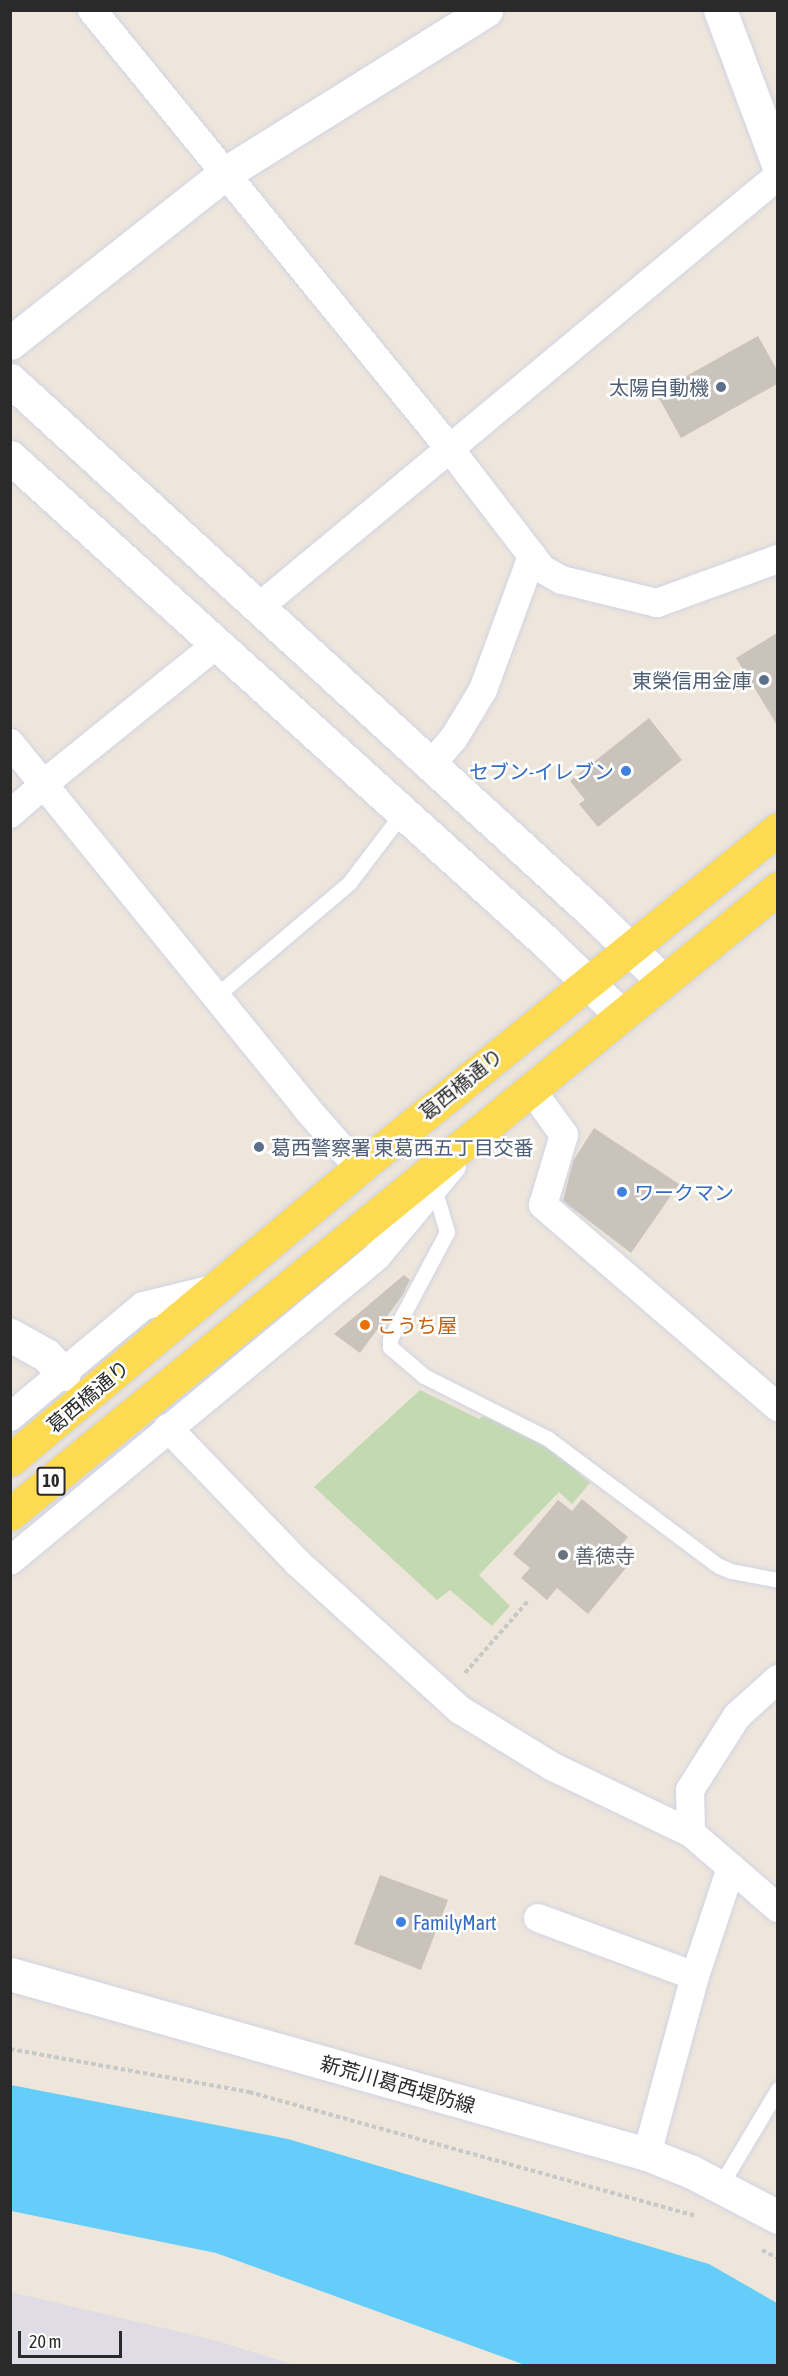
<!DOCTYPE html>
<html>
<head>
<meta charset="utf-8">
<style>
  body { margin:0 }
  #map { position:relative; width:788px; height:2376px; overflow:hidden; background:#eee6db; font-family:"Asap Condensed","Noto Sans JP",sans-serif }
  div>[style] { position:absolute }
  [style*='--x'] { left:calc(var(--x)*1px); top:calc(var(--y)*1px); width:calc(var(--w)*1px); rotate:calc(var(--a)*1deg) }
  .industrial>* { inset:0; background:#dfdce5 }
  .cemetery>* { inset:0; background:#c3d9b1 }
  .water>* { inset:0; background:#65cdf9 }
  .building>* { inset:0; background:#c9c3bb }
  .path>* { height:4px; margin-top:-2px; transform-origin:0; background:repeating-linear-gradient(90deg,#c8c8c8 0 4.5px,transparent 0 7.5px) }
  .roads { filter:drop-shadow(0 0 2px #d0d3e4) drop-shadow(0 0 2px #d0d3e4) }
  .lane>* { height:15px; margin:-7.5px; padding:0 7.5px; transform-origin:7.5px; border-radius:7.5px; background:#fff }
  .street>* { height:28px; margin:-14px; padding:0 14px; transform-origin:14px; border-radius:14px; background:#fff }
  .secondary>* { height:33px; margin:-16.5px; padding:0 16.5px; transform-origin:16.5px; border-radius:16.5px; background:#fff }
  .primary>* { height:33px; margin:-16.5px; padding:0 16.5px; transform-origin:16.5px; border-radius:16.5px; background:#fcda51 }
  .dots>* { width:16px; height:16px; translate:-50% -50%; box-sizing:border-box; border:3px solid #fff; border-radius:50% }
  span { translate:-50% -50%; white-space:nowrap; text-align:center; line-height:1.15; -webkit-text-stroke:5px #fff; paint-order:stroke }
  .shield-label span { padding:2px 4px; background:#fff; border:2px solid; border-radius:4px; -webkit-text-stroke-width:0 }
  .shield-label { font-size:18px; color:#2a2a2a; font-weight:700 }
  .service-label { font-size:20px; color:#4e5e75 }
  .right { translate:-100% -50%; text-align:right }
  .left { translate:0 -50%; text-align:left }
  .shop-label { font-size:20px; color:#366cbe }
  .street-label { font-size:20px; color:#2a2a2a }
  .food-label { font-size:20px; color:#c56008 }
  .worship-label { font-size:20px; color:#5b616d }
  .frame { position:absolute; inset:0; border:12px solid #2a2a2a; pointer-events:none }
  .scale { position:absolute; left:18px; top:2331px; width:104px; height:27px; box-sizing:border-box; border:3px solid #2a2a2a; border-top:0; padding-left:8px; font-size:18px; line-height:21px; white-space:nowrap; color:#2a2a2a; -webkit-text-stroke:4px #fff; paint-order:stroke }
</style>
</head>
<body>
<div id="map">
  <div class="industrial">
    <i style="clip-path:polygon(11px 2292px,214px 2340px,295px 2365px,11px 2365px)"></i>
  </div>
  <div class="cemetery">
    <i style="clip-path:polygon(420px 1390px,479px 1419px,483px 1416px,538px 1437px,590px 1483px,572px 1504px,559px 1492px,479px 1575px,510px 1606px,492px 1626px,450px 1590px,437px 1600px,314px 1487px)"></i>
  </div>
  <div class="water">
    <i style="clip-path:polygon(11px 2085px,288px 2139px,709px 2264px,777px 2303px,777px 2365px,525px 2365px,216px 2253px,11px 2211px)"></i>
  </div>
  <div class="building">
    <i style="clip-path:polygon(758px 336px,777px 370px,777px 384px,681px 438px,656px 393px)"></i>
    <i style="clip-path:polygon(777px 633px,777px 725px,736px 658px)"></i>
    <i style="clip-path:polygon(649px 718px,682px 760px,598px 827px,579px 804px,585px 800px,570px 781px)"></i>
    <i style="clip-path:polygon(594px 1128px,679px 1184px,631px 1253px,563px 1201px,573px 1161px)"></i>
    <i style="clip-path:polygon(404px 1275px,410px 1280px,402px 1296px,360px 1353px,334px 1334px)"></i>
    <i style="clip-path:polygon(582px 1499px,628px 1537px,616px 1551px,630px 1563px,588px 1614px,557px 1588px,547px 1600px,521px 1578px,530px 1568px,513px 1554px,558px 1500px,572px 1511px)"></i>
    <i style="clip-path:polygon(380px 1875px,448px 1900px,421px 1970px,354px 1944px)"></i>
  </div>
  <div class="path">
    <i style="--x:465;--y:1673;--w:96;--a:-48.8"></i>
    <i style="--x:10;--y:2049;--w:243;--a:10.2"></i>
    <i style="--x:249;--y:2092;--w:465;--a:15.5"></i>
    <i style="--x:762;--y:2250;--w:18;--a:27"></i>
  </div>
  <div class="roads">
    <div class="lane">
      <i style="--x:217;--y:995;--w:173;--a:-40.3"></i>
      <i style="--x:349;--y:883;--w:89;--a:-52.7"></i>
      <i style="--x:434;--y:1188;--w:46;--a:73.5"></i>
      <i style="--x:447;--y:1232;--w:121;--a:118"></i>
      <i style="--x:390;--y:1339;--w:8;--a:90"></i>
      <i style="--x:390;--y:1347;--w:45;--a:40.5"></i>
      <i style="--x:424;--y:1376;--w:138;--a:26.8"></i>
      <i style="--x:547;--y:1438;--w:214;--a:36.7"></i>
      <i style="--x:719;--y:1566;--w:13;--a:23"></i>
      <i style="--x:731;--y:1571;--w:48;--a:10.8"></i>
      <i style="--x:720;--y:2186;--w:113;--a:-59.1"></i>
    </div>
    <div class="street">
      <i style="--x:92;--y:10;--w:566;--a:50.8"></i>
      <i style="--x:450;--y:449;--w:151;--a:52.5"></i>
      <i style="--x:542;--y:569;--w:23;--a:29"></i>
      <i style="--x:562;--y:580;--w:98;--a:13.6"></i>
      <i style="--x:657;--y:603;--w:129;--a:-20"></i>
      <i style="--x:259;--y:607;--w:675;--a:-39.71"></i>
      <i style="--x:10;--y:743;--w:471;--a:50.9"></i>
      <i style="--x:307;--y:1109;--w:79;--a:48.6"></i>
      <i style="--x:431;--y:765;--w:35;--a:-50"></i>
      <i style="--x:454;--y:738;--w:56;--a:-58.9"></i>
      <i style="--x:483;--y:690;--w:143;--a:-69.9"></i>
      <i style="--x:10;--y:814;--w:61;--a:-41"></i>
      <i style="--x:56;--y:774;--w:207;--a:-38.9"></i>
      <i style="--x:531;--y:1089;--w:57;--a:54.3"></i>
      <i style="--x:564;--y:1135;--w:73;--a:106.7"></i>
      <i style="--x:543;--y:1205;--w:310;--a:40.7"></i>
      <i style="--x:10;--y:1417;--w:173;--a:-39.8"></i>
      <i style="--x:143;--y:1306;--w:76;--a:-13.7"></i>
      <i style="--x:168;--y:1428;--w:187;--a:46.1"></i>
      <i style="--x:298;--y:1563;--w:219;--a:42.2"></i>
      <i style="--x:460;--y:1710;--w:109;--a:31.5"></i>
      <i style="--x:553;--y:1767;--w:153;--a:25.6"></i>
      <i style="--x:691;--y:1833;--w:115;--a:40.8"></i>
      <i style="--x:10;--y:1561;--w:477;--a:-39.7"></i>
      <i style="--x:377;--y:1256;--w:117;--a:-50.2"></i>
      <i style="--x:691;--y:1833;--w:43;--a:-91.3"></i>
      <i style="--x:690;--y:1790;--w:88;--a:-57.6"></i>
      <i style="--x:737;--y:1716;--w:55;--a:-42.1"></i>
      <i style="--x:538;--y:1918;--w:167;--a:20.3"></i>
      <i style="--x:647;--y:2154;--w:184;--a:-74.9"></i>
      <i style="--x:695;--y:1976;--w:114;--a:-71.6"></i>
    </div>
    <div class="secondary">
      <i style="--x:720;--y:10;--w:165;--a:69.4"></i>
      <i style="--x:10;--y:343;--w:273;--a:-38.3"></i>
      <i style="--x:224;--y:174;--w:309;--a:-32"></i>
      <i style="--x:10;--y:380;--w:787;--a:42.43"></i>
      <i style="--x:591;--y:911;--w:100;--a:44.2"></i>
      <i style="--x:10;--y:457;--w:723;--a:42.14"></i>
      <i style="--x:546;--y:942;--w:105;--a:44.2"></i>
      <i style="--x:10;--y:1335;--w:41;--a:29.1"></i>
      <i style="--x:46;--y:1355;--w:26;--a:47"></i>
      <i style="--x:10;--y:1974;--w:662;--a:15.78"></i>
      <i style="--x:647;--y:2154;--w:48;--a:21.8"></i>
      <i style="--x:692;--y:2172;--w:97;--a:27.6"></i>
    </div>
    <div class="primary">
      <i style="--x:10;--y:1460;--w:455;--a:-39.9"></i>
      <i style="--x:359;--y:1168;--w:539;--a:-38.98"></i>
      <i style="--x:10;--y:1514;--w:991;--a:-39.18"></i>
    </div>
  </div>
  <div class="dots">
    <i style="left:721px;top:387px;background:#5c6f8a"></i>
    <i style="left:764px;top:680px;background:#5c6f8a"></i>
    <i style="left:626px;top:771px;background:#3f7fe0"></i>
    <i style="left:259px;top:1147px;background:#5c6f8a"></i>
    <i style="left:622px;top:1192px;background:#3f7fe0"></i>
    <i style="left:365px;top:1325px;background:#e8710a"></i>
    <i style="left:563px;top:1555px;background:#6b7280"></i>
    <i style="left:401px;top:1922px;background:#3f7fe0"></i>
  </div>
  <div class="shield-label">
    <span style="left:51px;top:1481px">10</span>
  </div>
  <div class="service-label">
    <span class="right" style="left:709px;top:387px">太陽自動機</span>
    <span class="right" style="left:752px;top:680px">東榮信用金庫</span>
    <span class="left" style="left:271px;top:1147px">葛西警察署 東葛西五丁目交番</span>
  </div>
  <div class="shop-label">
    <span class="right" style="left:614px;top:771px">セブン-イレブン</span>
    <span class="left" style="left:634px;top:1192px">ワークマン</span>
    <span class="left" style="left:413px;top:1922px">FamilyMart</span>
  </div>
  <div class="street-label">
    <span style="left:461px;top:1084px;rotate:-39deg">葛西橋通り</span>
    <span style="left:88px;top:1396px;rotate:-40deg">葛西橋通り</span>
    <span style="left:398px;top:2084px;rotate:16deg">新荒川葛西堤防線</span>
  </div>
  <div class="food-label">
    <span class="left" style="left:377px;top:1325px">こうち屋</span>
  </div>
  <div class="worship-label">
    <span class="left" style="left:575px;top:1555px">善徳寺</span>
  </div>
  <div class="frame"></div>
  <div class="scale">20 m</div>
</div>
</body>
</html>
